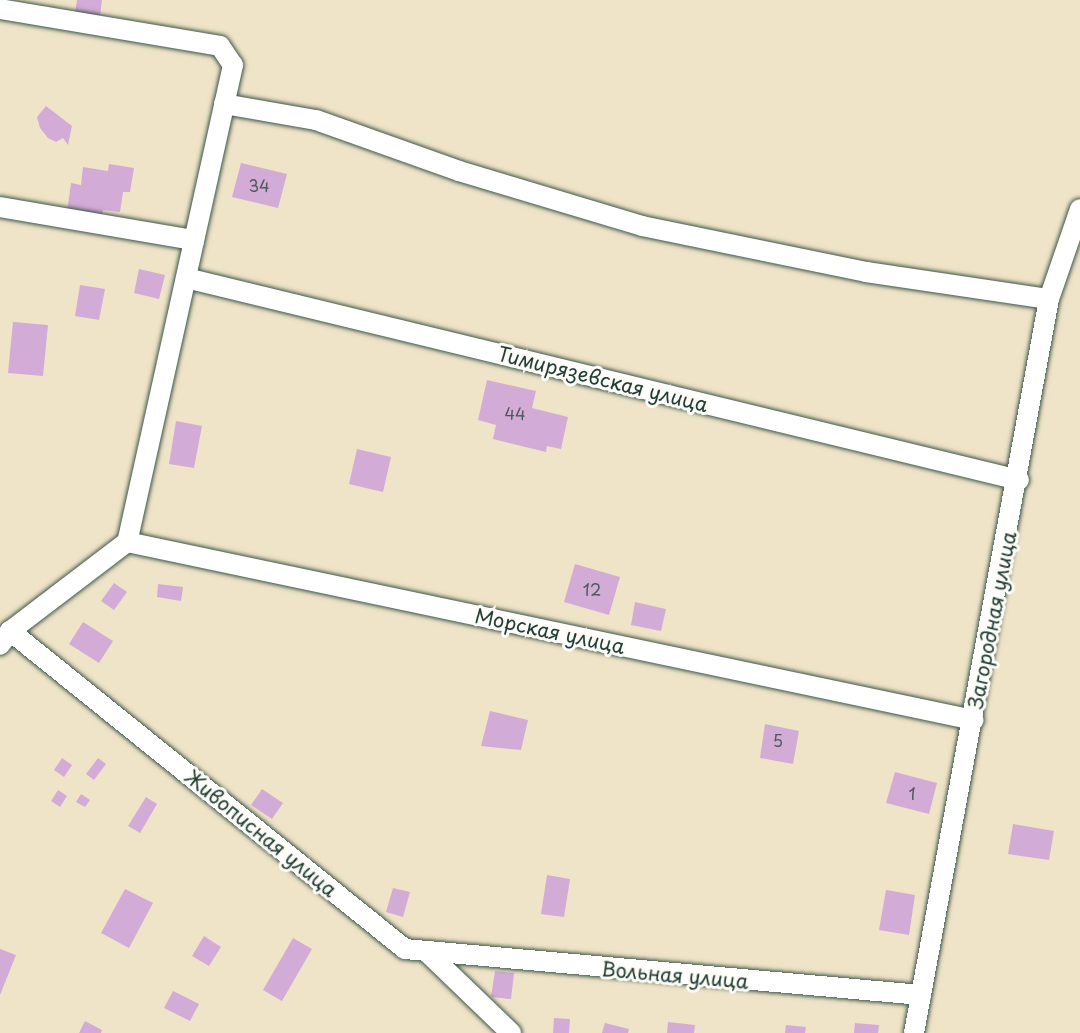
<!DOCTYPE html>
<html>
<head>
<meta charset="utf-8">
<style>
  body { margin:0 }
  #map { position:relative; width:1080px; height:1033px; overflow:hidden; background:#efe4c8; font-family:"Playpen Sans",sans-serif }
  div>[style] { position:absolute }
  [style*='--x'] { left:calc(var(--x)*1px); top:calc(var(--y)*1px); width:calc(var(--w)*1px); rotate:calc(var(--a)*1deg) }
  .building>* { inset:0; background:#d2acd7 }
  .roads { filter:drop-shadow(0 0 2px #3e564a) drop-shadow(0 0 2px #3e564a) }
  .street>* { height:20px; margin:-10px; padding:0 10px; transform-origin:10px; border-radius:10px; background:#fff }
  span { translate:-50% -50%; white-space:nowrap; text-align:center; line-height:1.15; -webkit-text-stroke:6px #fdfcf7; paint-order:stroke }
  .number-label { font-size:16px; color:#4c595d }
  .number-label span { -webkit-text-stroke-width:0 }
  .street-label { font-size:20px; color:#1f3d34 }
</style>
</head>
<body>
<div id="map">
  <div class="building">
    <i style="clip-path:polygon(77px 0,102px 0,100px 16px,75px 13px)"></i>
    <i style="clip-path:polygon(46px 106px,72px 126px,68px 145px,63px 138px,56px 142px,48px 138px,40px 128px,37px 117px)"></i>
    <i style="clip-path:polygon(241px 163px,287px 174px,278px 208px,232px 197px)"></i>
    <i style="clip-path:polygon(109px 164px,134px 168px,130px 192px,123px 192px,120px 212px,103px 210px,102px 217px,67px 212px,71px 183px,81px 185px,83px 167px,108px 171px)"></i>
    <i style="clip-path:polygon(139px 269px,165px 275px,159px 299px,134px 293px)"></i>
    <i style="clip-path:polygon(80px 285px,105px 289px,99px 320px,75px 316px)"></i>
    <i style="clip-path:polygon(13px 322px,48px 325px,43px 376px,8px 373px)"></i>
    <i style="clip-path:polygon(487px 380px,536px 391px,532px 408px,568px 417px,561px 449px,547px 446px,546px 452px,493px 439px,496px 425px,478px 420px)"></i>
    <i style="clip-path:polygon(176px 421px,202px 426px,194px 468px,169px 464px)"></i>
    <i style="clip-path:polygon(357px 449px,391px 457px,383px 492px,349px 484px)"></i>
    <i style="clip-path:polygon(575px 564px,620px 577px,609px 615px,564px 602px)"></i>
    <i style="clip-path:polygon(114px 583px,127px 592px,114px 610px,101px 601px)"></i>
    <i style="clip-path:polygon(158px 584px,183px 587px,181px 601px,157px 597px)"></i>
    <i style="clip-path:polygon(635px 602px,666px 609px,661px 631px,631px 625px)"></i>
    <i style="clip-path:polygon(83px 622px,113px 641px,99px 663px,69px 644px)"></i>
    <i style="clip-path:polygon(490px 711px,528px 720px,521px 750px,481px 746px)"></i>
    <i style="clip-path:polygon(765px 724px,799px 731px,793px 764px,760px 758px)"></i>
    <i style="clip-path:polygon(62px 758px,72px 765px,64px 777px,54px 770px)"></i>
    <i style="clip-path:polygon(98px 758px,106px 764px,94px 780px,86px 774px)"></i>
    <i style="clip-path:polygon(895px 772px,937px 783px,929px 814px,886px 803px)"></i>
    <i style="clip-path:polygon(262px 789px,283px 803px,272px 819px,251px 805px)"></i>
    <i style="clip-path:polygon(58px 790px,67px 796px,60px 807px,51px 801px)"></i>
    <i style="clip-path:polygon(81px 794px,90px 800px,85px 807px,76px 802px)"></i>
    <i style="clip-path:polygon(146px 797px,157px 804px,140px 833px,128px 826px)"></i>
    <i style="clip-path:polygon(1013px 824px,1054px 831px,1049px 860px,1008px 854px)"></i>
    <i style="clip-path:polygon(547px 875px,570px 879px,564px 917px,541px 914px)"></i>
    <i style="clip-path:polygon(393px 888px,410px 892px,403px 917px,386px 912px)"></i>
    <i style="clip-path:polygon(125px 889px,153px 903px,129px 948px,101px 933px)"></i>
    <i style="clip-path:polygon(886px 890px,915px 895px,909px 935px,879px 930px)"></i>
    <i style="clip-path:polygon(204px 936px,221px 947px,209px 966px,192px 956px)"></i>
    <i style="clip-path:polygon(293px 938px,312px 949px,282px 1001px,263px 990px)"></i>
    <i style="clip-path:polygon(0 949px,16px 955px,0 995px)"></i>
    <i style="clip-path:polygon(495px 971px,514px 973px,511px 999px,491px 997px)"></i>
    <i style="clip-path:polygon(173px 991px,199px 1004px,190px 1021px,164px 1008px)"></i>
    <i style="clip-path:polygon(554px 1018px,570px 1019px,569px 1033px,553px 1033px)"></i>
    <i style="clip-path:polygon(85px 1021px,102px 1030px,101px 1033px,79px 1033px)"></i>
    <i style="clip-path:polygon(668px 1022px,695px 1025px,694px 1033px,667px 1033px)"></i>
    <i style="clip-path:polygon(605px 1023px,629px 1029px,628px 1033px,602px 1033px)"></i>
    <i style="clip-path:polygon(855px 1023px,879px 1025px,878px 1033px,854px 1033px)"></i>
    <i style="clip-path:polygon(786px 1025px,806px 1027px,805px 1033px,785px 1033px)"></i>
  </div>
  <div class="roads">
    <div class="street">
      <i style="--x:0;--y:9;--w:223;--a:9.5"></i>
      <i style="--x:220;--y:46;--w:23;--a:56"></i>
      <i style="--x:233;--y:65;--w:489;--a:102.5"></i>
      <i style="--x:127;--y:542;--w:147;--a:142.7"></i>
      <i style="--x:10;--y:631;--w:17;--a:126"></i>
      <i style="--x:224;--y:104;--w:93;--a:9.9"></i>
      <i style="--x:316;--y:120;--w:152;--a:19.6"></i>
      <i style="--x:459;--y:171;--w:191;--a:16.7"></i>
      <i style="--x:642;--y:226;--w:229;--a:11.6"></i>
      <i style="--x:866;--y:272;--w:185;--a:8.4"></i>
      <i style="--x:0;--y:207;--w:197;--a:9.7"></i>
      <i style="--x:186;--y:278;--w:857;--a:13.63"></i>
      <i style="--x:127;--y:542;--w:865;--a:11.88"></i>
      <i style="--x:10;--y:631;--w:507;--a:38.84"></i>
      <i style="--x:405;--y:949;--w:518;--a:5.09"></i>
      <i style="--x:429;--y:954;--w:114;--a:43.9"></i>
      <i style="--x:914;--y:1033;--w:746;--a:-79.58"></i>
      <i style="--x:1049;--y:299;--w:95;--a:-71"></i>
    </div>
  </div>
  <div class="number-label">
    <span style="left:259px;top:185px">34</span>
    <span style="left:515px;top:413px">44</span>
    <span style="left:592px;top:589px">12</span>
    <span style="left:778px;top:740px">5</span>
    <span style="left:912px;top:793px">1</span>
  </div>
  <div class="street-label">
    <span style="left:603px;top:379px;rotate:14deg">Тимирязевская улица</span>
    <span style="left:992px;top:620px;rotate:-79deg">Загородная улица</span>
    <span style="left:550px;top:631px;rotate:12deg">Морская улица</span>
    <span style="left:261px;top:833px;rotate:39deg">Живописная улица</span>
    <span style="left:675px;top:975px;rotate:5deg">Вольная улица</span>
  </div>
</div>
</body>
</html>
